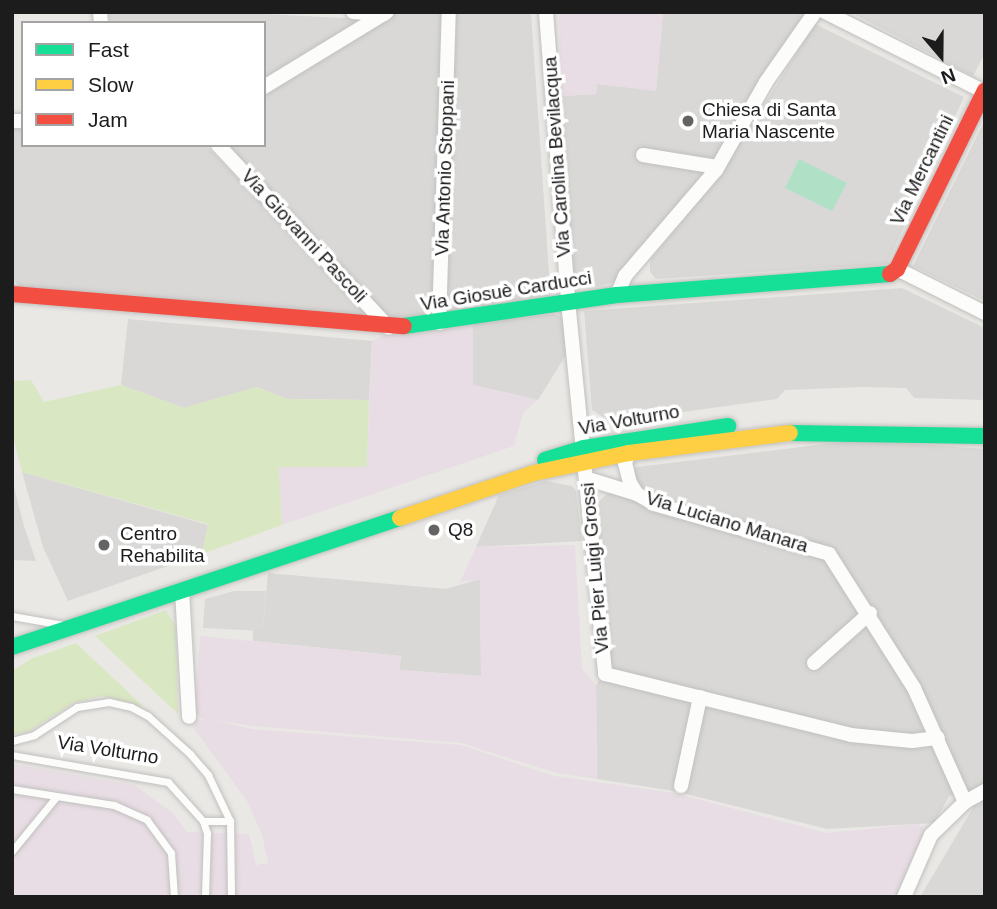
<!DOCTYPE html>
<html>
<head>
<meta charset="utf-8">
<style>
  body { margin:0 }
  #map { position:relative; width:997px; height:909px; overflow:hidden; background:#eae8e5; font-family:Helvetica,sans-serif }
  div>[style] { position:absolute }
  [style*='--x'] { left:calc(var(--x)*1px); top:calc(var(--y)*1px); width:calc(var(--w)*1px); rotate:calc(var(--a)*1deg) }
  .residential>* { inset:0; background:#d9d8d6 }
  .industrial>* { inset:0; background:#e8dde4 }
  .grass>* { inset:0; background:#dae7c3 }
  .pitch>* { inset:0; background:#b0e1c7 }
  .parking>* { inset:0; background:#dad9d8 }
  .roads { filter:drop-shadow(0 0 2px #c1c0bf) drop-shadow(0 0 2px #c1c0bf) }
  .lane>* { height:7px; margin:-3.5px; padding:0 3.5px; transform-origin:3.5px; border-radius:3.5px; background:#fcfcfb }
  .street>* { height:14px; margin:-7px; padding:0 7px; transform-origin:7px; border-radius:7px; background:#fcfcfb }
  .fast>* { height:16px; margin:-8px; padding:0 8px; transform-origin:8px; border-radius:8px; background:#16e098 }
  .slow>* { height:16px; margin:-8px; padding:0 8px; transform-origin:8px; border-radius:8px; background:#ffcf43 }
  .jam>* { height:16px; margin:-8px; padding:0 8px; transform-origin:8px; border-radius:8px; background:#f24e42 }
  .dots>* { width:19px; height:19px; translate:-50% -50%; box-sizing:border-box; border:4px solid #fff; border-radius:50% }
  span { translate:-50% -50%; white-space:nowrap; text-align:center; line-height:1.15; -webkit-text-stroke:7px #fff; paint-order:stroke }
  .poi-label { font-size:19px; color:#1c1c1c }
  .left { translate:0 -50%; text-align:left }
  .street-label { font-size:19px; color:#1c1c1c }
  .frame { position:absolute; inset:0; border:14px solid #1c1c1c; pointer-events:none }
  .legend { position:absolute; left:21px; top:21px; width:245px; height:126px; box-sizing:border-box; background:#fff; border:2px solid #a4a4a4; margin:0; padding:9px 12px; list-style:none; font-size:21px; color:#1c1c1c }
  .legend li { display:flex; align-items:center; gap:14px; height:35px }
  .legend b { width:35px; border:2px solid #a4a4a4 }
  .north { position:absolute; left:906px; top:21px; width:70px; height:70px; -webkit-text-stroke:5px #fff; paint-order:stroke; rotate:160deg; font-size:19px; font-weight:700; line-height:28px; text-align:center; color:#1c1c1c }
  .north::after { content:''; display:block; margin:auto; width:24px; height:32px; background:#1c1c1c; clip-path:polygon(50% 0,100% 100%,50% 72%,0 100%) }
</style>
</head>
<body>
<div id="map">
  <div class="residential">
    <i style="clip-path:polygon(109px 12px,221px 12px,364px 19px,264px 82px,264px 23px,111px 23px)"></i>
    <i style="clip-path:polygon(398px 12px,442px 12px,433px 320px,390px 322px,225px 145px,264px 145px,264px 96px)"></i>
    <i style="clip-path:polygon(456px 12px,531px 12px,551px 302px,447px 313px)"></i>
    <i style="clip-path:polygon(663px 12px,806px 12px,717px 166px,616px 282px,586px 289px,574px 284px,561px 96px,596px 94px,597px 84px,656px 90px)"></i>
    <i style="clip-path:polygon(850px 12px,985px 12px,985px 53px,973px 76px)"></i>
    <i style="clip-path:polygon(815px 24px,964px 97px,887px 264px,656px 279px,650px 272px,650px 260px,721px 173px)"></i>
    <i style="clip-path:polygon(985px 120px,985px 301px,913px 266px)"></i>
    <i style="clip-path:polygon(12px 129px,23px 129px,23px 145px,205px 145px,368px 311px,368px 317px,23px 287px,12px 280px)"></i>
    <i style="clip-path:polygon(902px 288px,985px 328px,985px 400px,914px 398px,906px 388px,863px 387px,785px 390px,777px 399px,611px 422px,592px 410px,584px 311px)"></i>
    <i style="clip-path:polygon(553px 314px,566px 318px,569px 350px,538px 400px,473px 385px,473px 323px)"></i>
    <i style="clip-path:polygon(128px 319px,372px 341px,369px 400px,287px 399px,257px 387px,184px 408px,121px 385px)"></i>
    <i style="clip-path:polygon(858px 440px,985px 449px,985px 897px,920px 897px,974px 806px,950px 795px,934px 823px,827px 829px,674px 791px,597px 779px,596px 685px,609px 668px,598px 502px,637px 467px)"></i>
    <i style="clip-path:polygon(22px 472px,208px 525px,202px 554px,68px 601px,43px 547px)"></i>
    <i style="clip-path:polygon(12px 479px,24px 526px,36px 561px,12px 560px)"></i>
    <i style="clip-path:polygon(546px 481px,572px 486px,576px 491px,582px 541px,476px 547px,499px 495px)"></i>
    <i style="clip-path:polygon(268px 573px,446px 589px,480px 579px,481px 676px,399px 670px,401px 656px,253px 641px,253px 630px,263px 630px)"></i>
  </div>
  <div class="industrial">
    <i style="clip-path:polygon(559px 12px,663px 12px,656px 91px,597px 84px,596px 94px,561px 96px)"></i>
    <i style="clip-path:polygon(473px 323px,473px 385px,538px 400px,523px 413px,514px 446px,282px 525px,279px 467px,367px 466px,372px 341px,383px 335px)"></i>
    <i style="clip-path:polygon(575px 545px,582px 669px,596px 685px,597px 779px,556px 773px,461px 743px,253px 726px,201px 718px,195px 711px,200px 636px,401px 656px,399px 670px,481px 676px,480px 580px,460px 582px,476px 547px)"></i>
    <i style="clip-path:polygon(206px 718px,252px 729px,461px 745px,554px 776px,674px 793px,827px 833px,918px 824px,927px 830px,897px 897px,12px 897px,12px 764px,134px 785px,173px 813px,187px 832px,249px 834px,256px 865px,268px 863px,262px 835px,247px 801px,190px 723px)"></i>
  </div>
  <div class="grass">
    <i style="clip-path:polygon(31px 380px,44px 402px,121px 385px,184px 408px,257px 387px,287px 399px,369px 400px,367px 467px,279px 467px,282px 525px,202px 554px,208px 524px,22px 472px,12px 432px,12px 381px)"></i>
    <i style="clip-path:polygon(166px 610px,176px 627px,178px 714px,95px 636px)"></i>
    <i style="clip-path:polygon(76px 643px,144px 707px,102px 696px,73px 703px,28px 732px,12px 735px,12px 671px,31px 659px)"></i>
  </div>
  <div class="pitch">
    <i style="clip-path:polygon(799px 159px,847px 183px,832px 211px,785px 188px)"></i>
  </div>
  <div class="parking">
    <i style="clip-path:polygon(234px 591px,266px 591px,263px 631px,203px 628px,205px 599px)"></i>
  </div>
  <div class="roads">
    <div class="lane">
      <i style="--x:12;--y:616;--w:52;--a:10"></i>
      <i style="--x:12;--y:741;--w:23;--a:-15"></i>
      <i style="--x:34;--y:735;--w:51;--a:-33.1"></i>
      <i style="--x:77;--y:707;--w:32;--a:-9"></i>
      <i style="--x:109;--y:702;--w:23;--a:13"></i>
      <i style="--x:131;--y:707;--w:19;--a:28"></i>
      <i style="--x:148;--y:716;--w:57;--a:42.1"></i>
      <i style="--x:190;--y:754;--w:28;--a:49"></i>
      <i style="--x:208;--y:775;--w:51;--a:64.4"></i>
      <i style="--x:230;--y:821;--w:27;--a:180"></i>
      <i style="--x:203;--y:821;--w:52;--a:-131.9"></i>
      <i style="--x:168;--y:782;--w:158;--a:-170.2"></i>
      <i style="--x:12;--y:789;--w:103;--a:8.9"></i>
      <i style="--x:114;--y:805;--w:36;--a:24"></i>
      <i style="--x:147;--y:820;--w:41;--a:54"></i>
      <i style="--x:171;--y:853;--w:44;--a:86.1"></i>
      <i style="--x:203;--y:821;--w:13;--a:72"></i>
      <i style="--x:207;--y:833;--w:64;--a:91.8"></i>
      <i style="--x:230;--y:821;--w:76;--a:89.2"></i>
      <i style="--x:12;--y:851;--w:70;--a:-50.8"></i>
    </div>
    <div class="street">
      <i style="--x:100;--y:12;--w:11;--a:85"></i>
      <i style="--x:353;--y:12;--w:31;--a:4"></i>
      <i style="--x:546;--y:12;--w:290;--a:85.6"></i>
      <i style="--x:568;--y:301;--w:375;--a:84.3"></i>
      <i style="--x:605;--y:674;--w:253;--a:13.9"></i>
      <i style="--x:851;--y:735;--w:61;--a:5.6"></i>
      <i style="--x:912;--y:741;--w:26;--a:-7"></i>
      <i style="--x:825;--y:12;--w:179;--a:26.6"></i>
      <i style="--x:264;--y:87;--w:144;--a:-31.4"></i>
      <i style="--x:12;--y:121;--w:11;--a:0"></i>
      <i style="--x:218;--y:145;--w:250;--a:46.9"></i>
      <i style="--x:643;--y:155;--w:75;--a:9.2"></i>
      <i style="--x:897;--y:269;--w:98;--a:26.6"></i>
      <i style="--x:617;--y:295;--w:21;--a:-67"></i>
      <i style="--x:625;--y:276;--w:140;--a:-49.4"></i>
      <i style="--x:716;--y:170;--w:101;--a:-60.4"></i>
      <i style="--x:766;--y:82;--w:85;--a:-55"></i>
      <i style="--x:439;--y:323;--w:311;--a:-88.2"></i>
      <i style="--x:629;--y:453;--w:11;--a:112"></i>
      <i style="--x:625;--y:463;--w:21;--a:76"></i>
      <i style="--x:630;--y:483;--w:13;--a:58"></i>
      <i style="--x:637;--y:494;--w:20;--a:30"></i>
      <i style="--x:654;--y:504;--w:182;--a:15.9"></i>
      <i style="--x:829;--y:554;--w:159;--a:57.6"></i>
      <i style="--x:914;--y:688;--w:125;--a:65.9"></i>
      <i style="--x:588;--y:479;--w:51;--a:17"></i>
      <i style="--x:182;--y:590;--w:127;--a:86.8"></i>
      <i style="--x:814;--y:663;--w:75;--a:-41.8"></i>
      <i style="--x:681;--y:786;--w:91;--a:-77.9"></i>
      <i style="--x:904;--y:897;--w:68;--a:-66.5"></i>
      <i style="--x:931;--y:835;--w:47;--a:-44.1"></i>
      <i style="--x:965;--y:802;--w:23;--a:-29"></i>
    </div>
    <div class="fast">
      <i style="--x:404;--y:326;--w:215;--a:-8.3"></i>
      <i style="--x:617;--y:295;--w:274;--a:-4.4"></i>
      <i style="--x:790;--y:433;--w:195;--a:0.9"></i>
      <i style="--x:545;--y:460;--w:41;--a:-17.1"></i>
      <i style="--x:584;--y:448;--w:146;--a:-8.7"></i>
      <i style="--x:12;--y:647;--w:409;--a:-18.4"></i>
    </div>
    <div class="slow">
      <i style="--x:400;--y:518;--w:141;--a:-18.6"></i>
      <i style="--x:534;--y:473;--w:97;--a:-11.9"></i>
      <i style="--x:629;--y:453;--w:162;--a:-7.1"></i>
    </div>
    <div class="jam">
      <i style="--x:890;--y:274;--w:9;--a:-36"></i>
      <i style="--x:897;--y:269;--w:199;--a:-63.8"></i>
      <i style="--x:12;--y:294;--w:393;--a:4.7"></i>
    </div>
  </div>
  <div class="dots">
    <i style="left:688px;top:121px;background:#646362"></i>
    <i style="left:434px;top:530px;background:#646362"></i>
    <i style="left:104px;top:545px;background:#646362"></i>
  </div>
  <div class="poi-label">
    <span class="left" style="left:702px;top:121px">Chiesa di Santa<br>Maria Nascente</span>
    <span class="left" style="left:448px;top:530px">Q8</span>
    <span class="left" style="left:120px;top:545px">Centro<br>Rehabilita</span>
  </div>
  <div class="street-label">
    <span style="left:557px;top:157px;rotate:-94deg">Via Carolina Bevilacqua</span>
    <span style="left:445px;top:168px;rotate:-88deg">Via Antonio Stoppani</span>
    <span style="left:922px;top:170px;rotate:-64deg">Via Mercantini</span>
    <span style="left:304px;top:236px;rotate:47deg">Via Giovanni Pascoli</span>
    <span style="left:506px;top:291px;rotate:-9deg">Via Giosuè Carducci</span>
    <span style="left:629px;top:420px;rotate:-10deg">Via Volturno</span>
    <span style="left:727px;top:522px;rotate:17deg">Via Luciano Manara</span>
    <span style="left:595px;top:568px;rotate:-95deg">Via Pier Luigi Grossi</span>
    <span style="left:108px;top:750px;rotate:9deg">Via Volturno</span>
  </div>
  <div class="frame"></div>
  <ul class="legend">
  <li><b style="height:9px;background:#16e098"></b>Fast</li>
  <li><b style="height:9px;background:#ffcf43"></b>Slow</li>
  <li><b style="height:9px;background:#f24e42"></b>Jam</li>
  </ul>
  <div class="north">N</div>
</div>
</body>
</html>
